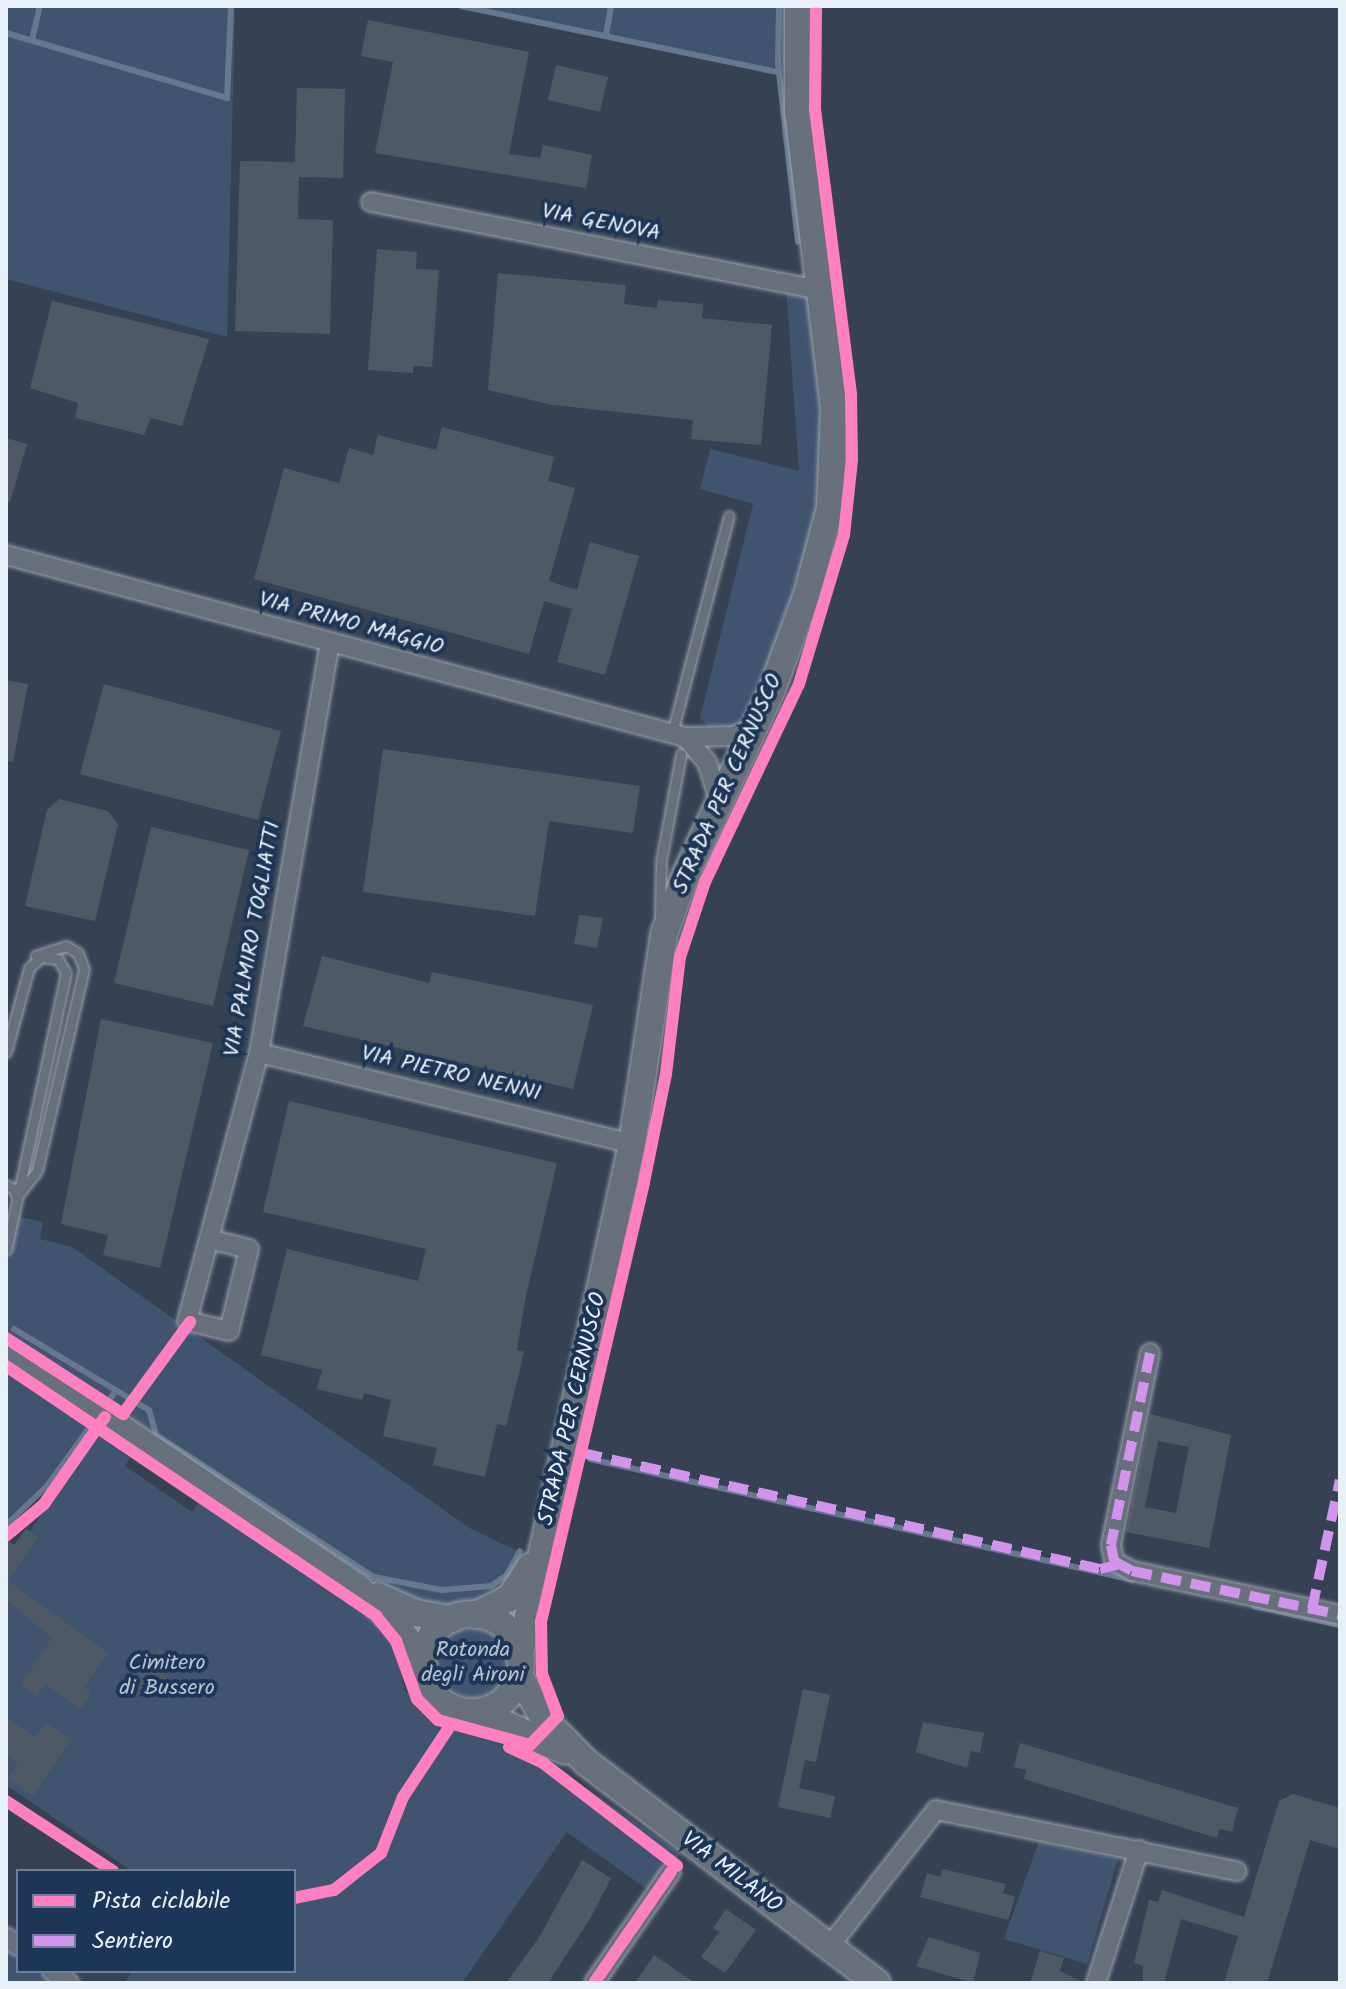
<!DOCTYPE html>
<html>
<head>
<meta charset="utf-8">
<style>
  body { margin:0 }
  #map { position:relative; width:1346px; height:1989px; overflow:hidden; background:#364254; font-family:Kalam,sans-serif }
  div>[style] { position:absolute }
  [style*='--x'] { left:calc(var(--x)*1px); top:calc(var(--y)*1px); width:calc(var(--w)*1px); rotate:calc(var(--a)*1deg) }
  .green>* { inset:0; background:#405470 }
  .round { border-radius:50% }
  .stream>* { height:6px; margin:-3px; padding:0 3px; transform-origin:3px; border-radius:3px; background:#66778f }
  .building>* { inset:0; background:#4f5966 }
  .roads { filter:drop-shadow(0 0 2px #9ba2ab) drop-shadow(0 0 2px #9ba2ab) }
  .lane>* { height:9px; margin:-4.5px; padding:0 4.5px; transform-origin:4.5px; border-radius:4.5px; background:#68717b }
  .street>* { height:18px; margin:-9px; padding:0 9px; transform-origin:9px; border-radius:9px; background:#68717b }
  .secondary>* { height:26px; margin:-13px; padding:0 13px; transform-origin:13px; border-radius:13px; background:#68717b }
  .secondary>.ring { margin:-13px; padding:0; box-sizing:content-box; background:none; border:26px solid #68717b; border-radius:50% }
  .quiet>* { height:10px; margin-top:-5px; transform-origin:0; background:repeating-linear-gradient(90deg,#d193ec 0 20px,transparent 0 30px) }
  .cycleway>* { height:12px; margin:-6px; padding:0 6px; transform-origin:6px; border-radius:6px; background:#ff80c0 }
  span { translate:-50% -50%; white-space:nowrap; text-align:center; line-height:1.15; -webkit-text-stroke:8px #1d3557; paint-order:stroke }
  .street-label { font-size:22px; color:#e8f1f8 }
  .park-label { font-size:22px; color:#b6c3d0 }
  .frame { position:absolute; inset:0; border:8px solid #e8f1f8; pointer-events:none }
  .legend { position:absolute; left:16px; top:1869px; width:280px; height:104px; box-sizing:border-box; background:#1d3557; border:2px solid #6e8097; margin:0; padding:10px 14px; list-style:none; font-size:24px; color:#e8f1f8 }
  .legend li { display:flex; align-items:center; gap:16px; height:40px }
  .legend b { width:40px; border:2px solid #6e8097 }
</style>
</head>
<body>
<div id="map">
  <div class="green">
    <i style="clip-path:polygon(6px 6px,235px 6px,227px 337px,6px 279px)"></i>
    <i style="clip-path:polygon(452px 6px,789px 6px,792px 78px,777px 74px)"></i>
    <i style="clip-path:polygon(786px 285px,821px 292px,833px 458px,757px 724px,716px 735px,700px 718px,753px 504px,700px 489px,710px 449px,799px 471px)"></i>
    <i style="clip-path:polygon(6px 1214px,43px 1222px,40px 1239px,72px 1247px,471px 1529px,531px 1557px,518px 1579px,470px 1605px,446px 1609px,396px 1599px,100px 1409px,45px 1483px,6px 1520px)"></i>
    <i style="clip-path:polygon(96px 1434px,130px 1458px,125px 1466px,192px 1512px,199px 1502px,390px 1633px,405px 1690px,438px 1726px,538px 1755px,681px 1853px,651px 1892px,567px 1832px,462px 1983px,124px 1983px,133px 1971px,294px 1971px,294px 1871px,132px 1871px,6px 1785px,6px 1530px,19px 1521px,7px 1540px,14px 1545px,26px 1529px,30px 1531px)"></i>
    <i class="round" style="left:439px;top:1629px;width:68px;height:68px"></i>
    <i style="clip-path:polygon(1039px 1841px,1118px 1859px,1087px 1964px,1004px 1939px)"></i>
    <i style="clip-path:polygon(6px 1937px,18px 1946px,18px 1971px,52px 1971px,69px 1983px,6px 1983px)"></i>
  </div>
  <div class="stream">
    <i style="--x:461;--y:6;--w:324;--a:11.8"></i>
    <i style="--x:779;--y:6;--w:58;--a:91"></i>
    <i style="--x:778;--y:64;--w:179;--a:83.6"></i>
    <i style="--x:6;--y:33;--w:230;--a:16.4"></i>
    <i style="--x:227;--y:98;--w:92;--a:-87.5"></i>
    <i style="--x:606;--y:35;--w:29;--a:-80"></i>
    <i style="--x:32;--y:40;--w:35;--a:-77"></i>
    <i style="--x:14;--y:1329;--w:134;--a:31"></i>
    <i style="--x:108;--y:1402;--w:14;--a:-56"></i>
    <i style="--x:137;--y:1403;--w:14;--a:30"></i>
    <i style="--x:149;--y:1410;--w:26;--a:74"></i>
    <i style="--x:156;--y:1435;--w:260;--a:33.1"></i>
    <i style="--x:374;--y:1577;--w:69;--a:10.8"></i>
    <i style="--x:442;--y:1590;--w:49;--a:-4.7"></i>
    <i style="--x:491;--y:1586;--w:19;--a:-35"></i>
    <i style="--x:507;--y:1575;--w:27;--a:-62"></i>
    <i style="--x:590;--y:1459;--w:556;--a:12.56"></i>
    <i style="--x:6;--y:1525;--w:57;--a:-43.6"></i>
    <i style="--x:47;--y:1486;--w:72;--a:-54.1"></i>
    <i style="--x:1254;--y:1606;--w:88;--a:12.5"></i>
  </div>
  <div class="building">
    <i style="clip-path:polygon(368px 20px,529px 52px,509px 154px,540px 158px,543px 145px,592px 155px,586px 188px,375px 153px,393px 62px,361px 56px)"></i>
    <i style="clip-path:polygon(556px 65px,608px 77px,600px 112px,548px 100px)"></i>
    <i style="clip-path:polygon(297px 88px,345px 89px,343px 178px,299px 177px,298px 219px,333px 220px,330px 334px,235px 331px,240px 161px,295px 162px)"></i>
    <i style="clip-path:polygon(377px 249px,417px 252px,416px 269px,439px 270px,432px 367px,413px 366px,413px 373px,368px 370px)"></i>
    <i style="clip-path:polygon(498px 273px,626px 285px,624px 304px,657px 308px,658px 300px,703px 304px,702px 318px,772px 325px,761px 445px,691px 439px,693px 420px,553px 405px,488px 390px)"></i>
    <i style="clip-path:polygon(52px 301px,209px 339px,182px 426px,151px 418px,144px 435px,75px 418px,78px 403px,30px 388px)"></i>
    <i style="clip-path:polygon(442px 427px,554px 457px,548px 481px,575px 488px,549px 581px,577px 590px,590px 542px,639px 556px,605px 675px,557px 662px,572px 609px,544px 601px,529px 654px,254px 579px,284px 468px,339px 483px,349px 448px,373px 455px,378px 435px,436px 450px)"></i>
    <i style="clip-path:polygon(6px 438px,27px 444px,10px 502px,6px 502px)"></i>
    <i style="clip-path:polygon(6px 680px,28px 684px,13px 762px,6px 761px)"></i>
    <i style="clip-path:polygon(104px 684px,281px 731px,258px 820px,80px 774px)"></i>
    <i style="clip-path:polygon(383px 749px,640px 786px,633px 833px,549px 821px,535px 916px,363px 892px)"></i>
    <i style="clip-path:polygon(59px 799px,108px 811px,118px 824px,95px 921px,25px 906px,47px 810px)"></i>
    <i style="clip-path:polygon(151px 827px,249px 850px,213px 1006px,114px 983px)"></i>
    <i style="clip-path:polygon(579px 915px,603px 918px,597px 948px,574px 944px)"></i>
    <i style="clip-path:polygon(322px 956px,429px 983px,432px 972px,593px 1005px,573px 1089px,303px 1026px)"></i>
    <i style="clip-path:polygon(101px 1019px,213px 1043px,160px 1268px,103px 1255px,108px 1235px,61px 1224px)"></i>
    <i style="clip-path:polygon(289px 1101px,557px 1163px,525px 1300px,517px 1350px,524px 1352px,506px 1426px,497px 1424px,485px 1477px,433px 1465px,437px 1448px,383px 1436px,391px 1400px,364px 1393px,362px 1400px,317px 1389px,322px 1370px,261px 1355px,287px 1249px,418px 1281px,426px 1249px,263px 1212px)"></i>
    <i style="clip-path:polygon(evenodd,1150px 1414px,1231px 1435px,1209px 1548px,1126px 1532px,1150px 1414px,1158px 1441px,1189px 1447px,1176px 1513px,1145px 1507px,1158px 1441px)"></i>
    <i style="clip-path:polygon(26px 1529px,38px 1537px,8px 1581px,108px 1653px,84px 1688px,91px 1693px,80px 1709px,45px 1684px,37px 1696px,21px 1685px,52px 1638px,6px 1599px,6px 1540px,14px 1545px)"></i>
    <i style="clip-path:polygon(159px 1648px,177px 1661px,152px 1698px,134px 1686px)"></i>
    <i style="clip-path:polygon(803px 1689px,830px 1695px,816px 1762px,805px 1760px,799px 1788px,835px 1796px,830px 1818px,778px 1807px)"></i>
    <i style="clip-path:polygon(6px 1717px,35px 1737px,46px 1723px,71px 1740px,33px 1796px,8px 1778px,18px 1763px,6px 1755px)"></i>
    <i style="clip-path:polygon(923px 1722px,984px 1733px,980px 1753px,971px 1751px,967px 1768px,916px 1752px)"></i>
    <i style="clip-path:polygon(1020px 1743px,1238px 1808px,1232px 1832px,1219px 1829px,1217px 1838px,1024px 1779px,1026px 1770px,1014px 1767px)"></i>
    <i style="clip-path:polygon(1293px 1794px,1340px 1808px,1340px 1849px,1310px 1840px,1267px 1983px,1224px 1983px,1238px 1936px,1181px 1919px,1164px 1983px,1143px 1983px,1143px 1966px,1134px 1963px,1149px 1900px,1158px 1902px,1162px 1890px,1244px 1917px,1279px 1801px)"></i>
    <i style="clip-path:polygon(582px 1860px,611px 1878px,591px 1917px,548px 1983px,506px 1983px,540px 1936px)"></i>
    <i style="clip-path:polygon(943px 1869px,1006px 1884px,1003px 1893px,1015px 1897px,1008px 1920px,920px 1897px,927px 1873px,940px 1877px)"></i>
    <i style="clip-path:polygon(726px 1909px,756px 1930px,725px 1973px,701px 1957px,719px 1932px,713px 1928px)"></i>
    <i style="clip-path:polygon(929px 1937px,980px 1953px,973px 1983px,916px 1966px)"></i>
    <i style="clip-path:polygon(1040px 1951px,1064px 1958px,1060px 1971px,1084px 1983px,1030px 1983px)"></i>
    <i style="clip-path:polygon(654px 1955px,695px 1983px,635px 1983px)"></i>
  </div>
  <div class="roads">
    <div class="lane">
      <i style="--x:672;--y:733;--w:224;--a:-75.3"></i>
      <i style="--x:660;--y:917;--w:56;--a:-89"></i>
      <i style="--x:661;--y:861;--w:109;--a:-79.4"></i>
      <i style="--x:6;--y:1052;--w:87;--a:-74.7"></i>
      <i style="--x:29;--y:968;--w:16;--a:-43"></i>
      <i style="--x:41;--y:957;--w:17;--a:7"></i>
      <i style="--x:58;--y:959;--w:16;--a:60"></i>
      <i style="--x:66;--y:973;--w:283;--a:102.2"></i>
      <i style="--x:6;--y:1185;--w:9;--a:27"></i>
      <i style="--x:14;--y:1189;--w:10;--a:73"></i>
      <i style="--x:19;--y:1194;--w:29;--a:-52"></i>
      <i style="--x:37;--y:1171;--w:207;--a:-76.9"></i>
      <i style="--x:84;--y:969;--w:17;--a:-111"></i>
      <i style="--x:78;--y:953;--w:14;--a:-150"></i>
      <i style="--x:66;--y:946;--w:32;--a:162"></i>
    </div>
    <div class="street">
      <i style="--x:371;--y:202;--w:461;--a:11.1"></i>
      <i style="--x:6;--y:555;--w:703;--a:15"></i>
      <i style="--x:685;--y:737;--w:49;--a:-1.2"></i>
      <i style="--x:734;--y:736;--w:24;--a:-24"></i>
      <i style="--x:685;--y:737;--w:33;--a:49"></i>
      <i style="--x:707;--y:762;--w:43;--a:72.4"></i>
      <i style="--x:259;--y:1053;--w:384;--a:13.7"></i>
      <i style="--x:209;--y:1239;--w:41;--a:14"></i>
      <i style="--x:249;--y:1249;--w:84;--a:103.7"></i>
      <i style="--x:229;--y:1331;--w:43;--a:-166.6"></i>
      <i style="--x:187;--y:1321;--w:278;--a:-75"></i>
      <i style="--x:259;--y:1053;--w:415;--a:-80.2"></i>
      <i style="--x:1150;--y:1353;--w:196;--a:101.5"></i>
      <i style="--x:1111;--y:1545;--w:16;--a:79"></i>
      <i style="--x:1114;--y:1561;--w:21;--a:29"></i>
      <i style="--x:1132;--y:1571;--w:213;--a:11.9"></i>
      <i style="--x:6;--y:1937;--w:15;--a:37"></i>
      <i style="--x:829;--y:1947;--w:174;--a:-52"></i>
      <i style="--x:936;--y:1810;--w:307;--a:11.5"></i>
      <i style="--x:52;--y:1971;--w:21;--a:35"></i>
      <i style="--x:594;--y:1983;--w:135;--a:-55.3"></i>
      <i style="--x:1096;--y:1983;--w:140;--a:-72.1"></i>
    </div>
    <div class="secondary">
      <i style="--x:6;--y:1351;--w:422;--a:33.9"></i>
      <i style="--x:356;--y:1586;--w:52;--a:42.6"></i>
      <i style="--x:394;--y:1621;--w:50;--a:54.7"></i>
      <i style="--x:378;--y:1596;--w:42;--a:24.1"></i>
      <i style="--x:416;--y:1613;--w:36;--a:10"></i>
      <i class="ring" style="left:423px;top:1614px;width:72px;height:72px"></i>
      <i style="--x:476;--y:1615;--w:38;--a:-27"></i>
      <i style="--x:510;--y:1598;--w:38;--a:-57"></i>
      <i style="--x:520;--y:1653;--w:521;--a:-77.59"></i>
      <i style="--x:632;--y:1144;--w:212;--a:-81.3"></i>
      <i style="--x:664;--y:934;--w:64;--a:-69.9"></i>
      <i style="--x:686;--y:874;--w:201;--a:-65"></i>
      <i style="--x:771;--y:692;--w:104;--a:-69.8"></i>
      <i style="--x:807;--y:594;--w:89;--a:-75"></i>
      <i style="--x:830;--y:508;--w:100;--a:-87.7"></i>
      <i style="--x:834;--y:408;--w:298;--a:-96.9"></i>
      <i style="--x:798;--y:112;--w:106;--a:-90"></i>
      <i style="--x:519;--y:1675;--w:51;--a:60.4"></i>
      <i style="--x:544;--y:1719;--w:60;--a:45.7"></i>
      <i style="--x:586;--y:1762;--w:365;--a:37.2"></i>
      <i style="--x:478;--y:1712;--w:95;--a:24.1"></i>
    </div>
  </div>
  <div class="quiet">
    <i style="--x:1150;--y:1353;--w:196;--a:101.5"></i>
    <i style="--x:1111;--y:1545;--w:16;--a:79"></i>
    <i style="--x:1114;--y:1561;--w:21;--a:29"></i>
    <i style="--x:1132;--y:1571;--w:213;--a:11.9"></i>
    <i style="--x:582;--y:1453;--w:531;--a:12.62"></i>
    <i style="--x:1100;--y:1569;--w:18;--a:-13"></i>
    <i style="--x:1312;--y:1609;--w:132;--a:-77.8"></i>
  </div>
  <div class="cycleway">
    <i style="--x:6;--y:1338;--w:140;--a:33"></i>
    <i style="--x:123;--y:1414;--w:114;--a:-53.9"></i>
    <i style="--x:6;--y:1366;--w:447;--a:34"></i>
    <i style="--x:376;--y:1616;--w:32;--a:51"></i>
    <i style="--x:396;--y:1641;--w:62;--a:70.1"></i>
    <i style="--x:417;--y:1699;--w:30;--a:45"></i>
    <i style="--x:438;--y:1720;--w:95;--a:15.2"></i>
    <i style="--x:530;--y:1745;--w:40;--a:-46"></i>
    <i style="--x:558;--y:1716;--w:45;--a:-110.9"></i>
    <i style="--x:542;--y:1674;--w:52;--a:-91.1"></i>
    <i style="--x:541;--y:1622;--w:452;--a:-76.8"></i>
    <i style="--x:644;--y:1182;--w:110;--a:-78.5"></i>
    <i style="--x:666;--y:1074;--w:118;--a:-83.2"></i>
    <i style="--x:680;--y:957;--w:79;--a:-71.6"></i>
    <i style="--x:705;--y:882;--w:219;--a:-64.6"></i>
    <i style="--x:799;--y:684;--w:156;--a:-73.2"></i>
    <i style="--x:844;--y:535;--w:75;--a:-83.9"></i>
    <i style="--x:852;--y:460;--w:66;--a:-90.9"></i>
    <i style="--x:851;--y:394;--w:286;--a:-97.2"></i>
    <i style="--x:815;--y:110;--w:104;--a:-89.4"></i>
    <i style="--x:6;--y:1536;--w:50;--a:-40.1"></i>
    <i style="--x:44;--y:1504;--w:106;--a:-55"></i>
    <i style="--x:509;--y:1747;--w:38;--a:25"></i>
    <i style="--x:543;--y:1763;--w:169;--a:37.5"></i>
    <i style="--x:6;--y:1801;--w:128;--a:33.2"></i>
    <i style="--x:294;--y:1898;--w:41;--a:-11.3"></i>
    <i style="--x:334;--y:1890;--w:60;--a:-38.2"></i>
    <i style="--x:381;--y:1853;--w:60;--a:-68.6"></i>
    <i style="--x:403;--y:1797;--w:85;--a:-56.5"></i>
    <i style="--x:594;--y:1983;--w:135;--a:-55.3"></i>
  </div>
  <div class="street-label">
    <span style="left:601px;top:223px;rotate:11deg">VIA GENOVA</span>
    <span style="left:351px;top:624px;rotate:15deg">VIA PRIMO MAGGIO</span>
    <span style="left:728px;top:784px;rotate:-66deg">STRADA PER CERNUSCO</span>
    <span style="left:253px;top:939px;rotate:-80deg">VIA PALMIRO TOGLIATTI</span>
    <span style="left:451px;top:1074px;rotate:13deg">VIA PIETRO NENNI</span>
    <span style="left:573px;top:1409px;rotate:-77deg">STRADA PER CERNUSCO</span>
    <span style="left:731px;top:1873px;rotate:37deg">VIA MILANO</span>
  </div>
  <div class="park-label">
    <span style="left:473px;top:1663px">Rotonda<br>degli Aironi</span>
    <span style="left:167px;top:1676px">Cimitero<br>di Bussero</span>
  </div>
  <div class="frame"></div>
  <ul class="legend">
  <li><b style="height:10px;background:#ff80c0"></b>Pista ciclabile</li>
  <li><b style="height:10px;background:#d193ec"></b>Sentiero</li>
  </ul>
</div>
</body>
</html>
